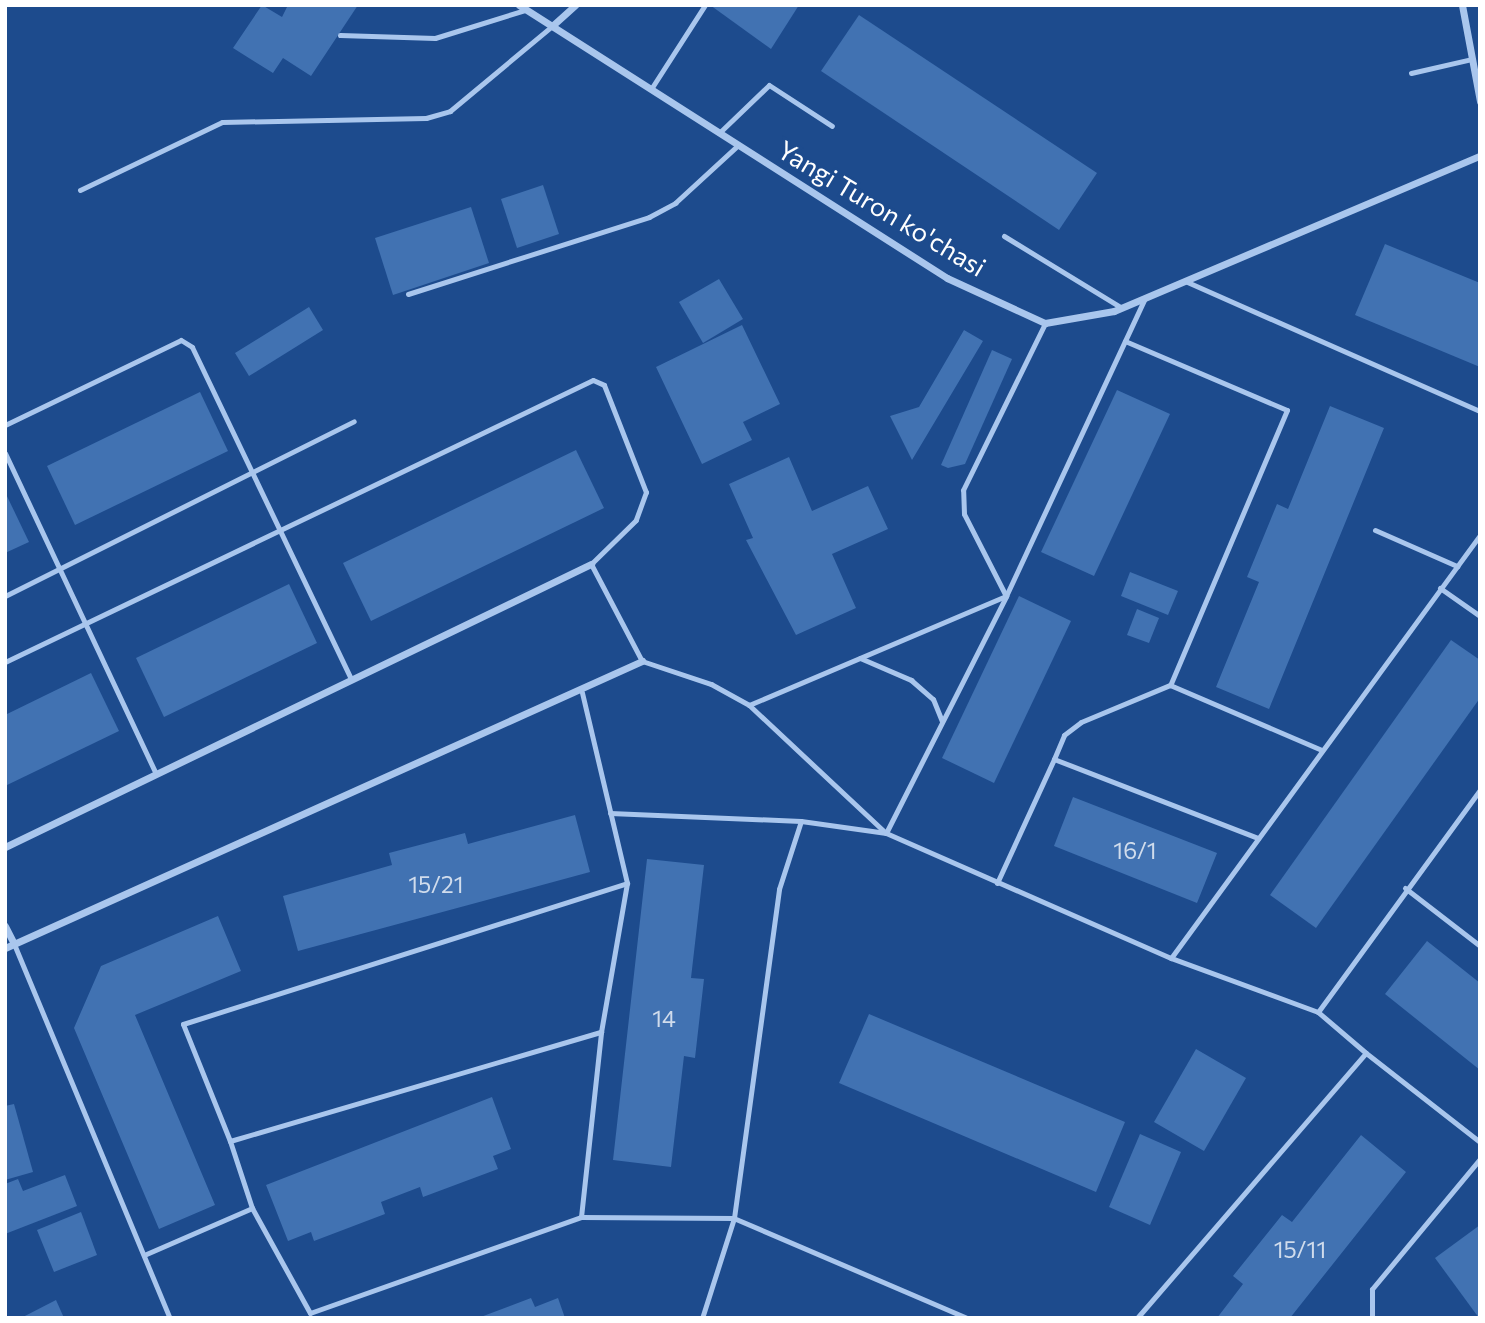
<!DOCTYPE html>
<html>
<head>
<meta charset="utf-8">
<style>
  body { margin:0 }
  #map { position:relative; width:1485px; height:1323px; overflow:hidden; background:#1d4b8d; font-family:Commissioner,sans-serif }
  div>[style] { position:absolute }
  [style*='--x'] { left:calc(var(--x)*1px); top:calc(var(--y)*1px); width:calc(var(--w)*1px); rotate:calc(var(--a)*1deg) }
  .building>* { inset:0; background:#4172b2 }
  .service>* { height:5px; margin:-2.5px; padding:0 2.5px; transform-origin:2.5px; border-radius:2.5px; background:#a9c6ed }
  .minor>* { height:7px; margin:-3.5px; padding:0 3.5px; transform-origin:3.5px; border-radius:3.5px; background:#a9c6ed }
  span { translate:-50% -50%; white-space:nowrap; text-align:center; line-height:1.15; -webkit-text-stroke:5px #1d4b8d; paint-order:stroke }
  .number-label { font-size:23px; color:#d0dcec }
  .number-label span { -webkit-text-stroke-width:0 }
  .street-label { font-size:26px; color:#fff }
  .frame { position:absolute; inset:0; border:7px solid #fff; pointer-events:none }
</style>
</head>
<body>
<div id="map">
  <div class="building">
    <i style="clip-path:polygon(262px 5px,282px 17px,288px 5px,358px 5px,311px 76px,283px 58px,273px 73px,233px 48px)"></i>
    <i style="clip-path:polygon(710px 5px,799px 5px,771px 49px)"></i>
    <i style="clip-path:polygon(859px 15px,1097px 173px,1059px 230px,821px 71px)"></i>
    <i style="clip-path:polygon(543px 185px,559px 234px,517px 248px,501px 199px)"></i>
    <i style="clip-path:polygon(471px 207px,489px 263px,393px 295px,375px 238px)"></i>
    <i style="clip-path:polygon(1385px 244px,1480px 283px,1480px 367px,1355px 315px)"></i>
    <i style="clip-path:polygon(719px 279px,743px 319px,703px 343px,679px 302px)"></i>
    <i style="clip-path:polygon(309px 307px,323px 330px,249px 376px,235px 353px)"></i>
    <i style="clip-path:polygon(742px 325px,780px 404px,743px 422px,752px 440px,702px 464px,656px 367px)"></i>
    <i style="clip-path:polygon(964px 330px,983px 341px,912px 460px,890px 416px,919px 407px)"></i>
    <i style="clip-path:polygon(992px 350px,1012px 359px,965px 464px,948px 468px,941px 465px)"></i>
    <i style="clip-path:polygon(1117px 390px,1170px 414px,1094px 576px,1041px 552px)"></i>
    <i style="clip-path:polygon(200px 392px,228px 451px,75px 525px,47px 466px)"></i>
    <i style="clip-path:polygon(1330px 406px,1384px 428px,1269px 709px,1216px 687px,1259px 582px,1247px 577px,1277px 504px,1288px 509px)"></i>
    <i style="clip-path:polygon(576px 450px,604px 508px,371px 621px,343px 563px)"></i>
    <i style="clip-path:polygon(789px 457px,812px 511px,868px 486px,888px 529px,832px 554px,856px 608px,796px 635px,746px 540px,753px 538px,729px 484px)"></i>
    <i style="clip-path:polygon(5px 492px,29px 542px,5px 553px)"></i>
    <i style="clip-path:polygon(1130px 572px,1178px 591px,1168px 615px,1121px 596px)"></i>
    <i style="clip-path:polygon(289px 584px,317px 643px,164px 717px,136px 658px)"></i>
    <i style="clip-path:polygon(1019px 596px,1071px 621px,994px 783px,942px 758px)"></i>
    <i style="clip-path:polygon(1137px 609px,1159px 618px,1149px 643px,1127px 635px)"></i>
    <i style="clip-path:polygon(1451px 640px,1480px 660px,1480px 698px,1316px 928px,1270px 895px)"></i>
    <i style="clip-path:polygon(91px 673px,119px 731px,5px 786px,5px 715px)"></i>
    <i style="clip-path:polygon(1073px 797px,1217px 853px,1197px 903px,1054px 846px)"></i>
    <i style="clip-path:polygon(575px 815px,590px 872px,298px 951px,283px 896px,392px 865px,389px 853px,465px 833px,468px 844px)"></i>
    <i style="clip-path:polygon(647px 859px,704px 865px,691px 978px,704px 979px,695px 1058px,684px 1056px,671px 1167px,613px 1160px)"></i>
    <i style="clip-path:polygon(218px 916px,241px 971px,135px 1015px,215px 1205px,159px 1229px,74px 1028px,101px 966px)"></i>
    <i style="clip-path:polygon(1427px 941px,1480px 983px,1480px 1070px,1385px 994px)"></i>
    <i style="clip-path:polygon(869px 1014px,1125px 1122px,1096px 1192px,839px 1083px)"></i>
    <i style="clip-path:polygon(1196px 1049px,1246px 1078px,1204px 1151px,1154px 1122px)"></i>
    <i style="clip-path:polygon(492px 1097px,511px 1149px,493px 1156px,498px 1169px,423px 1197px,420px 1187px,381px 1202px,385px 1214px,314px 1241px,311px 1232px,288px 1241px,266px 1185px)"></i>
    <i style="clip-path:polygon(14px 1104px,33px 1172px,5px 1180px,5px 1106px)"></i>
    <i style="clip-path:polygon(1140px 1134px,1181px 1152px,1150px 1225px,1109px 1207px)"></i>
    <i style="clip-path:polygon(1361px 1135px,1406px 1172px,1290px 1318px,1217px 1318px,1243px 1284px,1233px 1276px,1282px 1215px,1292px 1222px)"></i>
    <i style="clip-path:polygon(65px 1175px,77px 1206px,5px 1234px,5px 1184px,18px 1179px,23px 1191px)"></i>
    <i style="clip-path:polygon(81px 1212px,97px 1255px,54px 1272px,37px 1230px)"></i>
    <i style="clip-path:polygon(1480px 1225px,1480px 1318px,1479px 1318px,1435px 1258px)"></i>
    <i style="clip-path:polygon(531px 1298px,535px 1307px,558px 1298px,565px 1318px,478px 1318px)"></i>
    <i style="clip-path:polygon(56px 1300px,64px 1318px,21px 1318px)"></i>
  </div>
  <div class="service">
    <i style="--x:340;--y:35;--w:95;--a:1.8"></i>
    <i style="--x:435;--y:38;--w:94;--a:-17.3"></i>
    <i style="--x:1411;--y:73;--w:63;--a:-12.9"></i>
    <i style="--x:651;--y:89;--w:100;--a:-57.3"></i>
    <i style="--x:719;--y:133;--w:69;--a:-43.8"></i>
    <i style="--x:769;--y:85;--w:75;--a:33.1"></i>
    <i style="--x:80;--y:190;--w:157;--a:-25.6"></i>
    <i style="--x:222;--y:122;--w:204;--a:-1.1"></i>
    <i style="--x:426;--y:118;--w:25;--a:-16"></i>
    <i style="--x:450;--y:111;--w:133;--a:-39.8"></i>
    <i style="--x:1004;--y:236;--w:138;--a:31.4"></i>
    <i style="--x:1185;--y:281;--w:322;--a:23.8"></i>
    <i style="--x:408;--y:294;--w:253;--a:-17.7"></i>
    <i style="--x:649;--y:217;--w:30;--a:-28"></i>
    <i style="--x:675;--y:203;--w:86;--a:-42.6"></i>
    <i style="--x:1125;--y:341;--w:176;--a:23.1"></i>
    <i style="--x:1287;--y:410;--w:299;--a:113"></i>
    <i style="--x:1170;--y:685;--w:165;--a:23.2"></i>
    <i style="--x:5;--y:425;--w:195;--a:-25.8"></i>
    <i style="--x:181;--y:340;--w:13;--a:32"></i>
    <i style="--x:192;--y:347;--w:368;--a:64.4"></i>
    <i style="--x:5;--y:453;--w:353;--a:64.8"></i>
    <i style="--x:1375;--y:530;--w:90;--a:23.7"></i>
    <i style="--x:1440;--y:588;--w:49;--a:35"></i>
    <i style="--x:5;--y:596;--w:390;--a:-26.6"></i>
    <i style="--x:860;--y:658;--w:56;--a:23.3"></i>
    <i style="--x:911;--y:680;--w:29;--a:41"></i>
    <i style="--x:933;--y:699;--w:24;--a:68"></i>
    <i style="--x:5;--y:662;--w:652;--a:-25.62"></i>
    <i style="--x:593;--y:380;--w:12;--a:24"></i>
    <i style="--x:604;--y:385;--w:115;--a:68.6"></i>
    <i style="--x:646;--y:492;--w:30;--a:110"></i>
    <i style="--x:636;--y:520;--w:63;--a:135.6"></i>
    <i style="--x:591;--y:564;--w:110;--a:62.3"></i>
    <i style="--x:642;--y:661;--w:73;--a:18.4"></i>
    <i style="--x:711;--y:684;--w:43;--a:28.9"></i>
    <i style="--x:749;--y:705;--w:187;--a:43.1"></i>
    <i style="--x:886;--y:833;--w:311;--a:23.7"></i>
    <i style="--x:1171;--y:958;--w:524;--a:-53.85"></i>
    <i style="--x:749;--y:705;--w:279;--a:-23"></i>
    <i style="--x:1006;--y:596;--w:329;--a:-65"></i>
    <i style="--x:1054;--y:759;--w:26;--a:-67"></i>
    <i style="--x:1064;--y:735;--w:21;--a:-37"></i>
    <i style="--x:1081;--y:722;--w:96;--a:-22.6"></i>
    <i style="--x:610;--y:813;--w:191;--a:2.4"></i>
    <i style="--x:997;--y:883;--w:136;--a:-65.3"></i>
    <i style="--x:1054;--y:759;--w:219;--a:21.2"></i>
    <i style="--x:1405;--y:888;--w:95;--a:37.7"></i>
    <i style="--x:14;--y:944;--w:405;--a:67.4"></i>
    <i style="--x:1318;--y:1012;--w:275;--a:-53.9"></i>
    <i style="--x:1366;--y:1053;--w:145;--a:38"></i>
    <i style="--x:230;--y:1141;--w:126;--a:-111.9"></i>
    <i style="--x:183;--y:1024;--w:466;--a:-17.6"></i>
    <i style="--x:252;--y:1208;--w:120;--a:61.1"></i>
    <i style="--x:310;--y:1313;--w:288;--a:-19.5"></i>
    <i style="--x:581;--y:1217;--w:153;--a:0.4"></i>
    <i style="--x:734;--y:1218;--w:105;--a:107.7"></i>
    <i style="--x:581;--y:1217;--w:186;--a:-83.8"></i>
    <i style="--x:144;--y:1255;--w:118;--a:-23.5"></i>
    <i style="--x:252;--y:1208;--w:71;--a:-108.2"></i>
    <i style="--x:230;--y:1141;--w:387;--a:-16.4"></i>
    <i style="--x:601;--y:1032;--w:151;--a:-80.1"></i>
    <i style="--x:627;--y:883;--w:196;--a:-103.3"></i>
    <i style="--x:967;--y:1318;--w:254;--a:-156.8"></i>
    <i style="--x:734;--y:1218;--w:332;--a:-82.2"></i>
    <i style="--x:779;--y:889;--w:71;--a:-72.1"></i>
    <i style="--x:801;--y:821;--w:86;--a:8"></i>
    <i style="--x:886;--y:833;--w:266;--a:-63.1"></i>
    <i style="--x:1006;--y:596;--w:92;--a:-117.1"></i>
    <i style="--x:964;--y:514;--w:24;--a:-92"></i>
    <i style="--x:963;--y:490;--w:186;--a:-63.8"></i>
    <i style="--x:1137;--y:1318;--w:350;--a:-49.2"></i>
    <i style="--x:1366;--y:1053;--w:63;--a:-139.5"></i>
    <i style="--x:1318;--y:1012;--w:157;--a:-159.8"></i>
    <i style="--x:1372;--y:1318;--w:29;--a:-90"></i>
    <i style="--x:1372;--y:1289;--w:169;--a:-50.3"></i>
  </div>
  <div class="minor">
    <i style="--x:519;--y:5;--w:508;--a:32.53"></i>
    <i style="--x:947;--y:278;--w:108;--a:24.7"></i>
    <i style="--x:1045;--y:323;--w:70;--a:-9.9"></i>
    <i style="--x:1114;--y:311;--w:397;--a:-23"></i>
    <i style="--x:1462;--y:5;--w:98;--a:79.4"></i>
    <i style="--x:552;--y:26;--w:31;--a:-42"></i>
    <i style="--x:5;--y:847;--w:651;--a:-25.78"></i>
    <i style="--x:5;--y:926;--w:20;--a:63"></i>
    <i style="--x:5;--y:948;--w:699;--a:-24.25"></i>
  </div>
  <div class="number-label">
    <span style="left:1135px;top:850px">16/1</span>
    <span style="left:436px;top:884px">15/21</span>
    <span style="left:664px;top:1018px">14</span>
    <span style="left:1300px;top:1249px">15/11</span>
  </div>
  <div class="street-label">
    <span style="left:882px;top:208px;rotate:31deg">Yangi Turon ko'chasi</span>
  </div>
  <div class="frame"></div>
</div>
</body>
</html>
